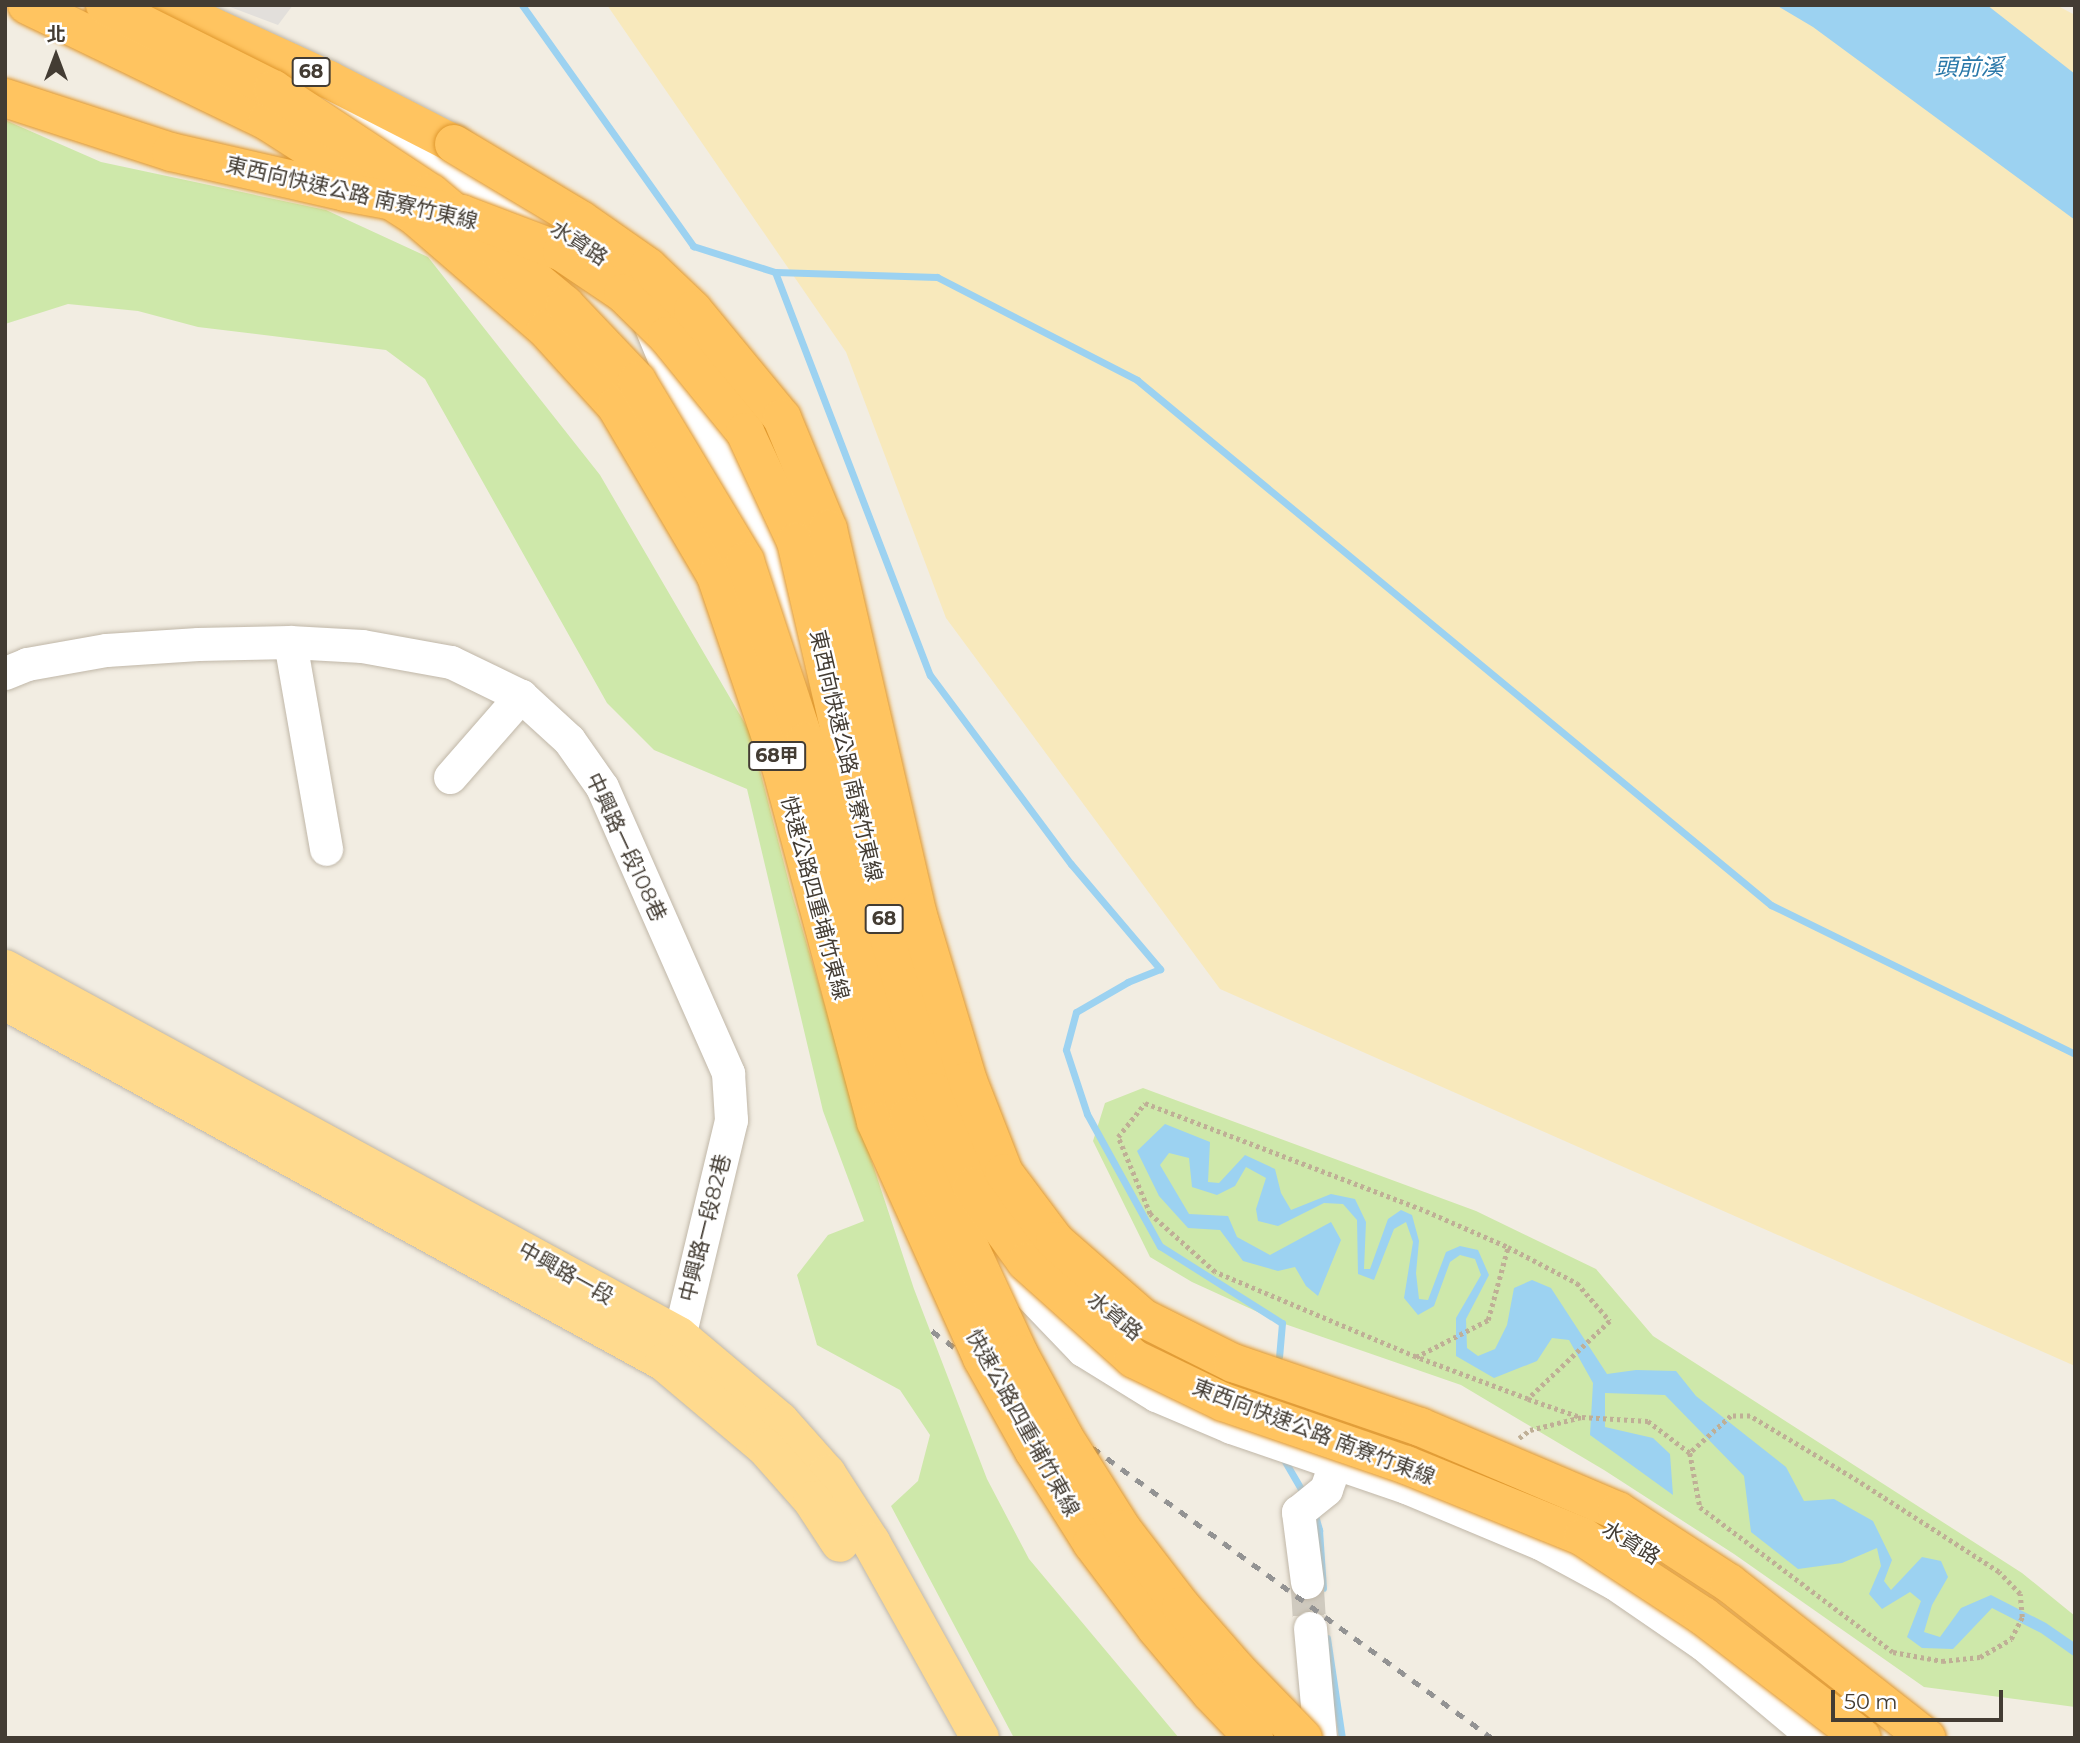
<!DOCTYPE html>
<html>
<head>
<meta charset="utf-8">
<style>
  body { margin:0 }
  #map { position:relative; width:2080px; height:1743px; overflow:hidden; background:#f2ede2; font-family:Montserrat,"Noto Sans TC",sans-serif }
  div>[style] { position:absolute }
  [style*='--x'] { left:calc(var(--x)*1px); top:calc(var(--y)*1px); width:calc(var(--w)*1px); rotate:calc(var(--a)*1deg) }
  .green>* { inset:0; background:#cee8aa }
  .sand>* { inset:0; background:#f8e9bc }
  .parking>* { inset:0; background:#e2dfdb }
  .water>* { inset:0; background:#9cd2f1 }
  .stream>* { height:7px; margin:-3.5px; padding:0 3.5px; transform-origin:3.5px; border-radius:3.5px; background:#9cd2f1 }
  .minor-tunnel>* { height:33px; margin-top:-16.5px; transform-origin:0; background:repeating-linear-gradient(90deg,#cfcabf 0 33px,transparent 0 50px) }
  .path>* { height:4.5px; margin-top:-2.25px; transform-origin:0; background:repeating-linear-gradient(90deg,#bfaf96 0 3.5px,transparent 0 7px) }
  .roads { filter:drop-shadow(0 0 2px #c0b7a8) drop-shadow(0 0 2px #c0b7a8) }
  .minor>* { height:33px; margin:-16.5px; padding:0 16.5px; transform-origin:16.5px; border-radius:16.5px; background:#fff }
  .major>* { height:38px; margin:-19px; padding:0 19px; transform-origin:19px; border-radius:19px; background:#ffda8e }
  .highway>* { height:38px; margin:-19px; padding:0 19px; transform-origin:19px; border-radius:19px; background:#ffc460 }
  .rail>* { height:5px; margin-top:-2.5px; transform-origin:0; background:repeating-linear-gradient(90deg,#939393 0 9px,transparent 0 18px) }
  .bridges { filter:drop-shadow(0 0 2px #e0982e) drop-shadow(0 0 2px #e0982e) }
  .highway-bridge>* { height:38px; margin:-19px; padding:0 19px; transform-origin:19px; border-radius:19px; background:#ffc460 }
  span { translate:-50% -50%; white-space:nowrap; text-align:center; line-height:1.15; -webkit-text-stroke:5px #fff; paint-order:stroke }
  .shield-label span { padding:2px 5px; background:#fff; border:2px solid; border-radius:5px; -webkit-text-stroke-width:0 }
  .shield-label { font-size:19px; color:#433c33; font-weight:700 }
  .street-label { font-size:21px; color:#433c33 }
  .water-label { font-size:23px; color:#2a78a9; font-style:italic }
  .frame { position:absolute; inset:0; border:7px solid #433c33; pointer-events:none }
  .north { position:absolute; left:21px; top:21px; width:70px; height:70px; -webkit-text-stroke:5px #fff; paint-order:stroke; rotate:0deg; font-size:19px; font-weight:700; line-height:28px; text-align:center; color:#433c33 }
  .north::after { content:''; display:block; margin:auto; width:24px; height:32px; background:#433c33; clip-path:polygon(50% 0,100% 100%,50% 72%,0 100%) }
  .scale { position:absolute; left:1831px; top:1690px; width:172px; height:32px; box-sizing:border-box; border:4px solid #433c33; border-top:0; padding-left:9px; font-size:21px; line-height:24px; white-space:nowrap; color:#433c33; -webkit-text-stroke:5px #fff; paint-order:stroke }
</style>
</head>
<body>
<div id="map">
  <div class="green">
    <i style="clip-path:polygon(5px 120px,101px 162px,326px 210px,428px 257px,600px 475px,750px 732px,792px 894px,866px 1144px,914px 1289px,987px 1479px,1029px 1559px,1179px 1738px,1014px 1738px,891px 1506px,918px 1481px,930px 1435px,900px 1390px,817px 1345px,797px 1275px,828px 1235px,864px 1221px,823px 1111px,747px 789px,654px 750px,607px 703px,425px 379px,386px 350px,198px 327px,138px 311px,68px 304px,5px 324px)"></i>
    <i style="clip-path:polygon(1143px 1088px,1476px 1211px,1596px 1269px,1653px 1336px,2022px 1573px,2075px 1616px,2075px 1707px,1924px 1687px,1734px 1554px,1604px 1470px,1461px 1385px,1282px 1323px,1192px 1282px,1150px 1257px,1093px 1141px,1105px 1103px)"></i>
  </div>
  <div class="sand">
    <i style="clip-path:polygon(607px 5px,2056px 5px,2075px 15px,2075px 1366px,1220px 989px,946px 618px,846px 352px)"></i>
  </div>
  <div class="parking">
    <i style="clip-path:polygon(225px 5px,293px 5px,278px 25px)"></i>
  </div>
  <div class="water">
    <i style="clip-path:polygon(1776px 5px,1987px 5px,2075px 74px,2075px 220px,1813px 27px)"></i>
    <i style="clip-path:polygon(1165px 1124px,1210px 1142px,1208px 1182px,1219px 1183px,1245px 1155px,1275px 1169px,1281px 1193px,1291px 1210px,1331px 1194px,1355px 1199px,1366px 1222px,1364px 1269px,1370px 1269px,1388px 1219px,1401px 1210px,1412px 1215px,1419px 1241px,1416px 1273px,1419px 1299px,1428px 1300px,1446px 1252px,1460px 1246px,1478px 1250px,1489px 1275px,1466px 1319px,1467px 1348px,1478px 1356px,1495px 1349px,1507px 1325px,1514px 1288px,1532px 1280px,1551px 1288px,1607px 1374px,1636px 1370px,1676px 1371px,1696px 1396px,1786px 1467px,1804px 1501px,1834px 1499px,1873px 1521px,1892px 1560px,1884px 1581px,1891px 1590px,1922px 1557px,1941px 1561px,1948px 1577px,1932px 1605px,1924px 1632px,1940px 1637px,1961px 1608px,1991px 1595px,2046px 1623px,2075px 1643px,2075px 1657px,2041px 1633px,1992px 1608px,1953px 1649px,1922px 1648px,1907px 1637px,1921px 1601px,1910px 1592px,1882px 1609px,1869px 1594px,1881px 1566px,1877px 1548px,1842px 1563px,1798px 1569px,1751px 1532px,1744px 1476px,1665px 1395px,1605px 1393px,1605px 1427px,1653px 1438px,1670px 1454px,1673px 1495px,1590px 1435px,1593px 1383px,1569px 1340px,1552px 1338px,1537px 1361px,1494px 1378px,1456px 1356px,1456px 1318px,1481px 1275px,1475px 1259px,1460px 1255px,1450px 1262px,1434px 1306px,1418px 1315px,1404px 1298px,1413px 1242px,1406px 1222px,1394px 1229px,1374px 1280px,1358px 1274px,1357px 1220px,1343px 1204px,1324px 1203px,1278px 1226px,1258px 1221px,1256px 1209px,1266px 1178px,1246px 1167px,1235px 1186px,1217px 1195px,1192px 1187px,1189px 1158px,1169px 1153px,1160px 1165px,1189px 1214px,1228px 1216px,1237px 1237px,1270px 1255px,1331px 1222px,1341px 1240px,1318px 1296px,1306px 1286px,1295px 1267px,1278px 1271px,1243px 1261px,1220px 1230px,1188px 1228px,1159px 1196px,1137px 1151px)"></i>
  </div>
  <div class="stream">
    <i style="--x:522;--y:5;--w:296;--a:54.6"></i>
    <i style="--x:693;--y:246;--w:86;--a:17.6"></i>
    <i style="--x:775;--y:272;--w:162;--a:1.8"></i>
    <i style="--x:937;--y:277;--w:225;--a:27.2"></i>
    <i style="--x:1137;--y:380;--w:823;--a:39.63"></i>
    <i style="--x:1771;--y:905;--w:339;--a:26.1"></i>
    <i style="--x:775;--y:272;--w:432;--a:69"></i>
    <i style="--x:930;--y:675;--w:236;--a:53.3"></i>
    <i style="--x:1071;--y:864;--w:138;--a:49.7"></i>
    <i style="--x:1160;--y:969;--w:35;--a:158"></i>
    <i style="--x:1128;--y:982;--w:60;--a:150"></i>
    <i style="--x:1076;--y:1012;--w:39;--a:105"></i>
    <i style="--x:1066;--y:1050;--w:67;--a:71.8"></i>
    <i style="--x:1087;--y:1114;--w:151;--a:61.1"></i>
    <i style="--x:1160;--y:1246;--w:144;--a:32.3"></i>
    <i style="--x:1282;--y:1323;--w:33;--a:95"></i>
    <i style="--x:1283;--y:1458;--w:44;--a:59.9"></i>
    <i style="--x:1314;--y:1512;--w:19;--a:74"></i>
    <i style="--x:1319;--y:1530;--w:58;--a:86.1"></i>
    <i style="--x:1327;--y:1638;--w:101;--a:81.5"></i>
  </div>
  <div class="minor-tunnel">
    <i style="--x:1307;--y:1582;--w:46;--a:86.3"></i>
  </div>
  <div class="path">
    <i style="--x:1145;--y:1103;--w:301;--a:21"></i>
    <i style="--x:1426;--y:1211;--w:90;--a:23.7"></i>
    <i style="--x:1508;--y:1247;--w:78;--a:27.6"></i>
    <i style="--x:1577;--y:1283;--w:50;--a:49"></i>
    <i style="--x:1610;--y:1321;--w:113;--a:136.4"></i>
    <i style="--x:1528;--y:1399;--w:120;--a:-159.4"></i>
    <i style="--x:1416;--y:1357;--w:218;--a:-157.1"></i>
    <i style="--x:1215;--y:1272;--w:87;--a:-138.3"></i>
    <i style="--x:1150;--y:1214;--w:83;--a:-112.6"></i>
    <i style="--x:1118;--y:1137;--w:43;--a:-51.5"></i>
    <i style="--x:1416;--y:1357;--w:81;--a:-27.2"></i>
    <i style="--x:1488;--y:1320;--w:76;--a:-74.7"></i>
    <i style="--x:1528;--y:1399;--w:55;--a:19.1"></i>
    <i style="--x:1519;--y:1438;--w:14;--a:-36"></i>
    <i style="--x:1530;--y:1430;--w:54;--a:-14"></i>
    <i style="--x:1582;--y:1417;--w:66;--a:3.5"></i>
    <i style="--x:1648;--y:1421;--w:53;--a:37.3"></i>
    <i style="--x:1690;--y:1453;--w:55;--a:79.5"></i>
    <i style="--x:1700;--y:1507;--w:241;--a:36.9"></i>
    <i style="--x:1893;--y:1652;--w:50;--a:10.4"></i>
    <i style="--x:1942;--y:1661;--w:38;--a:-6"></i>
    <i style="--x:1980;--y:1657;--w:36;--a:-30"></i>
    <i style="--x:2011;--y:1639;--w:25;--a:-63"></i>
    <i style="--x:2022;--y:1617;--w:23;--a:-95"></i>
    <i style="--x:2020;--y:1594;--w:30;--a:-134"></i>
    <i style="--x:1999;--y:1572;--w:168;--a:-147.2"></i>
    <i style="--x:1858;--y:1481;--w:126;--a:-149"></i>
    <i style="--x:1750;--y:1416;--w:19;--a:180"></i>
    <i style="--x:1731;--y:1416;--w:55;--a:137.9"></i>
  </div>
  <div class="roads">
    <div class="minor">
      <i style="--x:325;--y:96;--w:105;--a:32.2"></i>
      <i style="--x:414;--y:152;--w:187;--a:28.1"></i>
      <i style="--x:651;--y:327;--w:74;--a:67.6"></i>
      <i style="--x:679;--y:395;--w:125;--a:57.7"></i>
      <i style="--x:746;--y:501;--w:58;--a:65.6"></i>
      <i style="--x:770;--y:554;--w:207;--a:74.3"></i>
      <i style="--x:290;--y:642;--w:210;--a:80.1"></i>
      <i style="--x:5;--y:673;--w:24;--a:-22"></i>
      <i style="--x:27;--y:664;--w:80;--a:-10"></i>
      <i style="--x:106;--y:650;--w:92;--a:-3.7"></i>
      <i style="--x:198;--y:644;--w:92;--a:-1.2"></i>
      <i style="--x:290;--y:642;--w:72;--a:3.2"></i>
      <i style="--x:362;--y:646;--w:90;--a:10.2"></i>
      <i style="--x:451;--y:662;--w:78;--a:25.9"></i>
      <i style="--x:521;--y:696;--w:65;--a:42.5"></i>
      <i style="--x:569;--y:740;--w:57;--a:54.9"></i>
      <i style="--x:602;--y:787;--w:313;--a:66.2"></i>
      <i style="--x:728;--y:1073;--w:47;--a:86.3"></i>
      <i style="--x:731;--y:1120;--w:222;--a:103.5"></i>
      <i style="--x:450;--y:777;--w:108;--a:-48.8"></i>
      <i style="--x:975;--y:1220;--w:64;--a:57.1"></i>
      <i style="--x:1010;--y:1274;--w:105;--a:46.2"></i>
      <i style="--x:1083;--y:1350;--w:86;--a:31.7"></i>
      <i style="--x:1156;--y:1395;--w:82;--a:23.1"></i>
      <i style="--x:1231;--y:1427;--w:185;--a:18.9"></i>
      <i style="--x:1406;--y:1487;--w:145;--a:22.7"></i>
      <i style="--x:1540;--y:1543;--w:84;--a:28.4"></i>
      <i style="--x:1614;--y:1583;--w:108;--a:34.4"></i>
      <i style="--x:1703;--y:1644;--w:146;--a:40"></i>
      <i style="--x:1567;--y:1508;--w:35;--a:24"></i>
      <i style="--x:1599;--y:1522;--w:72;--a:31.9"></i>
      <i style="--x:1660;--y:1560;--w:92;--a:34.4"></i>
      <i style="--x:1736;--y:1612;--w:75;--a:38.5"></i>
      <i style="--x:1795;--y:1659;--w:50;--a:59.8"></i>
      <i style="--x:1307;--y:1582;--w:71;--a:-97.3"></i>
      <i style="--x:1298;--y:1512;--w:36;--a:-39"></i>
      <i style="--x:1326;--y:1489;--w:48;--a:-70.4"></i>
      <i style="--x:1310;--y:1628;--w:110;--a:84.8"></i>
    </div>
    <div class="major">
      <i style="--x:5;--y:969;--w:767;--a:28.57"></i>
      <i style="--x:679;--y:1336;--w:132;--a:40.1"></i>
      <i style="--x:780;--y:1421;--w:71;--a:48.4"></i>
      <i style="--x:827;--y:1474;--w:81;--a:57.1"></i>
      <i style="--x:871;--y:1542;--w:224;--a:60.9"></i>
      <i style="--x:5;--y:1001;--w:751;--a:28.71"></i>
      <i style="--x:664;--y:1362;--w:132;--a:40.1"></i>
      <i style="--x:765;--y:1447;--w:71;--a:48.4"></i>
      <i style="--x:812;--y:1500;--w:51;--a:56.9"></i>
    </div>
    <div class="highway">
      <i style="--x:165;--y:5;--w:180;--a:24.6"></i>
      <i style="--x:329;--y:80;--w:140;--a:27.1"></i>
    </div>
  </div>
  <div class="rail">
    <i style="--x:932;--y:1331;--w:692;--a:36.01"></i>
  </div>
  <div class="bridges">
    <div class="highway-bridge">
      <i style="--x:27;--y:5;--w:267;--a:25.8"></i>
      <i style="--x:267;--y:121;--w:176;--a:32.7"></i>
      <i style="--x:415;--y:216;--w:173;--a:40.8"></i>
      <i style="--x:546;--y:329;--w:104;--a:47.7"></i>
      <i style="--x:616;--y:406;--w:197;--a:59.5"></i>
      <i style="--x:716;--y:576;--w:202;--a:71.2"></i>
      <i style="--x:781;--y:767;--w:367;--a:75"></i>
      <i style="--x:876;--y:1122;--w:259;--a:65.8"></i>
      <i style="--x:982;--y:1358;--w:107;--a:60.8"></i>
      <i style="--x:1034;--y:1451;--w:109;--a:57.8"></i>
      <i style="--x:1092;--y:1543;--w:106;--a:53"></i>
      <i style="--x:1156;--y:1628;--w:84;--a:49.8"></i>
      <i style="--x:1210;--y:1692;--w:64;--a:46.3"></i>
      <i style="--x:105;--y:5;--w:188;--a:26.6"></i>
      <i style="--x:273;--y:89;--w:189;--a:33.4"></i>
      <i style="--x:431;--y:193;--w:175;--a:39.9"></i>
      <i style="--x:565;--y:305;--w:105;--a:46.5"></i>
      <i style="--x:637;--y:381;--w:210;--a:59"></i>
      <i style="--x:745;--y:561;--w:191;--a:71.7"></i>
      <i style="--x:805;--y:742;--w:388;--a:74.5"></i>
      <i style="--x:909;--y:1116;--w:262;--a:65.2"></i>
      <i style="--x:1019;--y:1354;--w:94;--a:61.5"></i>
      <i style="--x:1064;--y:1437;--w:109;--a:57.8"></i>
      <i style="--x:1122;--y:1529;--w:97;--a:52.5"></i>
      <i style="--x:1181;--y:1606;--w:85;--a:48.8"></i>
      <i style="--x:1237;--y:1670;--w:95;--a:45.9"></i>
      <i style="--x:5;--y:98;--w:175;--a:18"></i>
      <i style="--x:171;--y:152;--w:179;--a:12.9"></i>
      <i style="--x:345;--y:192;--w:119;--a:10.6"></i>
      <i style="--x:462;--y:214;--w:107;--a:20.8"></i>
      <i style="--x:562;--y:252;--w:73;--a:33.9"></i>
      <i style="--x:623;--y:293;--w:62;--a:44.3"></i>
      <i style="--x:667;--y:336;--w:124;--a:50.9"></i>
      <i style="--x:745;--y:432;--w:121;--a:65.1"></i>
      <i style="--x:796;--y:542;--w:385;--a:76.9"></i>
      <i style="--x:883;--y:917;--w:182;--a:73.8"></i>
      <i style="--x:934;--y:1092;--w:102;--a:68.2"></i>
      <i style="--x:972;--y:1187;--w:92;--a:54.2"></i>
      <i style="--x:1026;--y:1262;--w:145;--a:41.9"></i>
      <i style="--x:1134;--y:1359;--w:99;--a:25.8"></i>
      <i style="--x:1223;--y:1402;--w:194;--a:19"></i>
      <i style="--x:1406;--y:1465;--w:191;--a:22.1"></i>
      <i style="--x:1583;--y:1537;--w:144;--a:33.4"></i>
      <i style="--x:1703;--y:1616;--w:200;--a:37.5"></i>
      <i style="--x:454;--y:144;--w:148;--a:30.9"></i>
      <i style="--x:581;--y:220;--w:82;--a:35"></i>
      <i style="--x:648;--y:267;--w:62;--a:43.7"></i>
      <i style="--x:693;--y:310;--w:140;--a:50.5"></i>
      <i style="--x:782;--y:418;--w:120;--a:67.5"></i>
      <i style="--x:828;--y:529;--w:393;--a:76.9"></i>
      <i style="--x:917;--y:912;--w:177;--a:73.2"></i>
      <i style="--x:968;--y:1081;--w:99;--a:68.6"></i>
      <i style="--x:1004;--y:1173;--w:85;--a:53.1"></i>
      <i style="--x:1055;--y:1241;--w:117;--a:41.2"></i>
      <i style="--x:1143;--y:1318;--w:101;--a:26.6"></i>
      <i style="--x:1233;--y:1363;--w:198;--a:18.9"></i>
      <i style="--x:1420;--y:1427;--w:215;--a:23"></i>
      <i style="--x:1618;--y:1511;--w:132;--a:33"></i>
      <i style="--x:1729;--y:1583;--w:251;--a:38.1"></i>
    </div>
  </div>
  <div class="shield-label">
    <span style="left:311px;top:72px">68</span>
    <span style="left:777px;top:756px">68甲</span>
    <span style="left:884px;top:919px">68</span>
  </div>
  <div class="street-label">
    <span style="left:352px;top:193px;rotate:13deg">東西向快速公路 南寮竹東線</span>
    <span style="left:579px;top:243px;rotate:33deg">水資路</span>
    <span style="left:846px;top:756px;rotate:77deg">東西向快速公路 南寮竹東線</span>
    <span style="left:626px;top:847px;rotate:65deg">中興路一段108巷</span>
    <span style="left:815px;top:898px;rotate:75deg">快速公路四重埔竹東線</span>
    <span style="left:705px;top:1228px;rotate:-76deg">中興路一段82巷</span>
    <span style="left:566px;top:1273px;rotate:29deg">中興路一段</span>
    <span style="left:1115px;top:1316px;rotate:39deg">水資路</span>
    <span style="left:1023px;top:1423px;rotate:61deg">快速公路四重埔竹東線</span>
    <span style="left:1314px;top:1432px;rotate:21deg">東西向快速公路 南寮竹東線</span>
    <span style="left:1631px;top:1543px;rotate:31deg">水資路</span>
  </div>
  <div class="water-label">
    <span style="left:1969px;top:67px">頭前溪</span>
  </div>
  <div class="frame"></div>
  <div class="north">北</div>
  <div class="scale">50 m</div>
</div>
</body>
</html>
